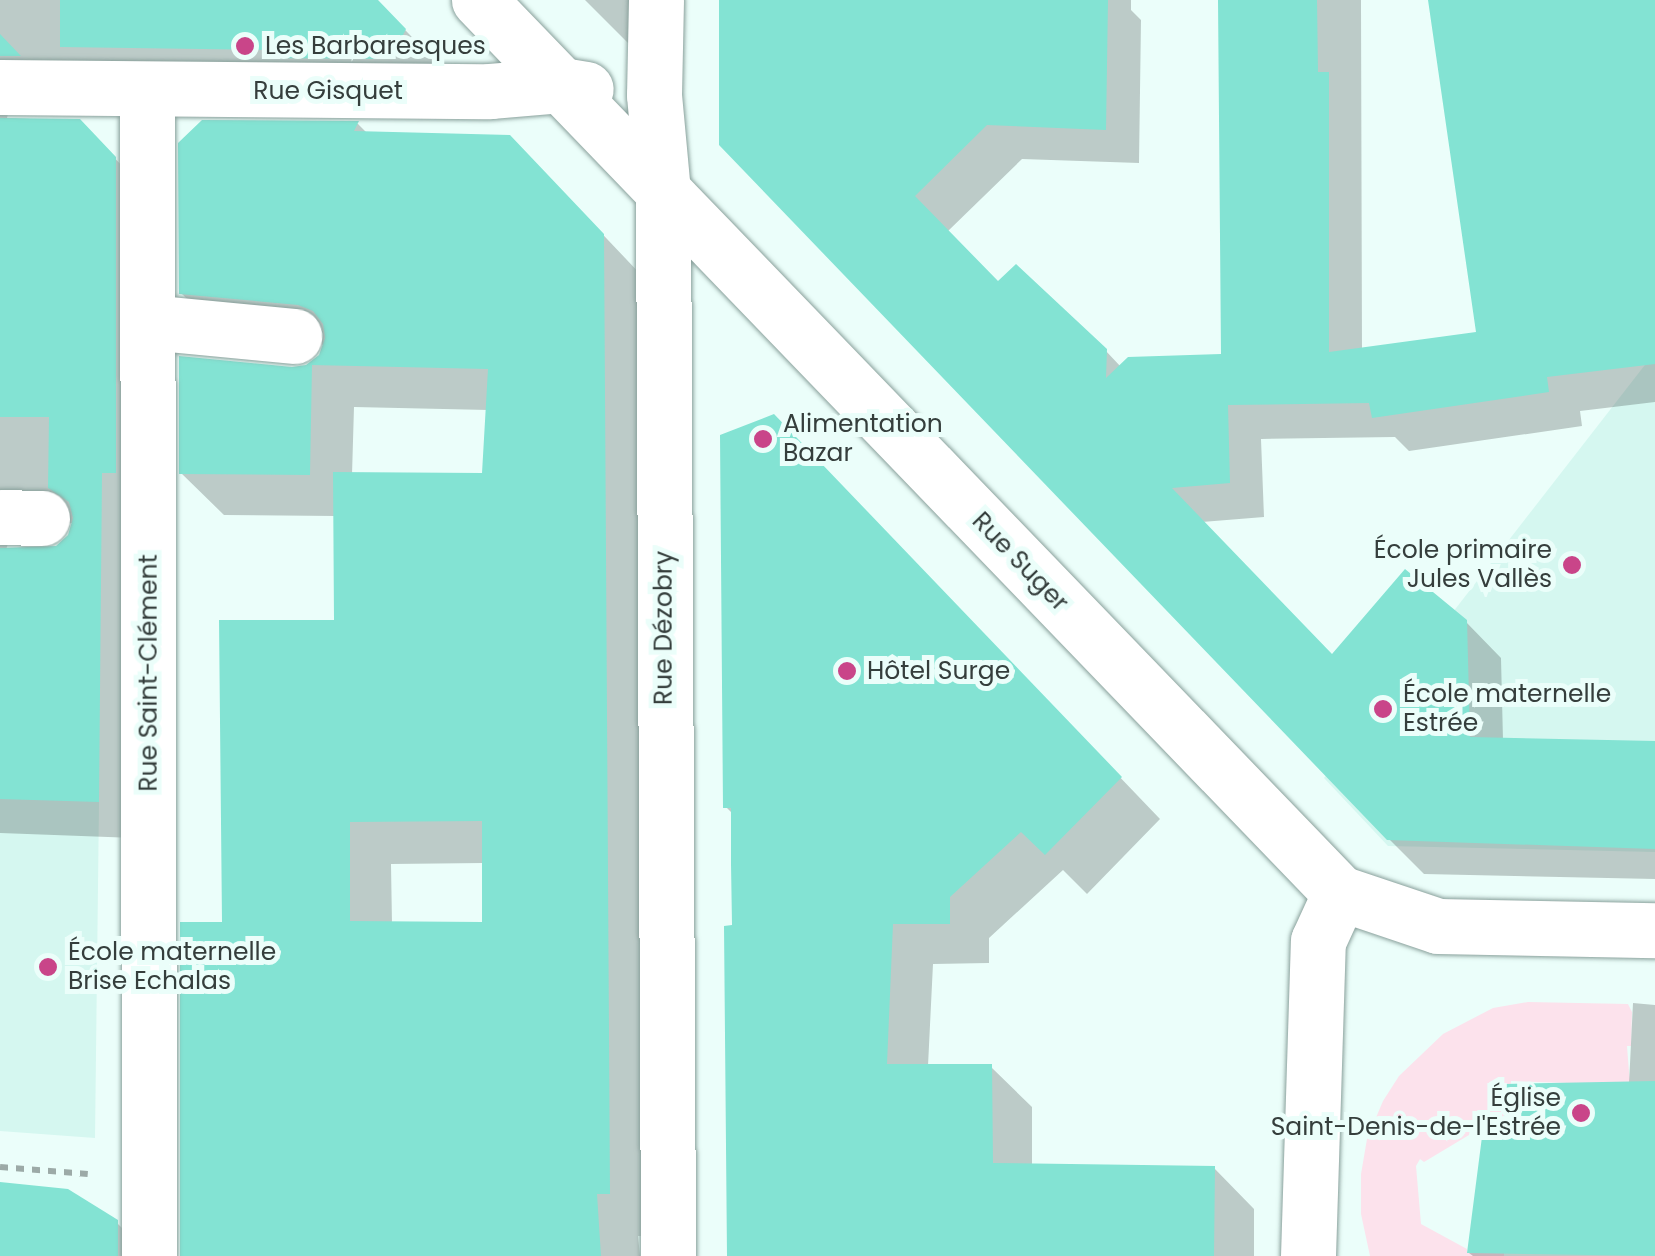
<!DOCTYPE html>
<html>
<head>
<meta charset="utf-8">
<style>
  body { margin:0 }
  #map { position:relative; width:1655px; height:1256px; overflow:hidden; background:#ebfefa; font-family:Poppins,sans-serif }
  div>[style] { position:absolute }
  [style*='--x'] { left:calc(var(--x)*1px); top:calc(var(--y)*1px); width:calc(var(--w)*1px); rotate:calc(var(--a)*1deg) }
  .built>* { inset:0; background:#d5f7f0 }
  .green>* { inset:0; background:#fce2ec }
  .shadow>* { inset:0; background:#0003 }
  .building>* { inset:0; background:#83e3d3 }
  .path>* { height:6px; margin-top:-3px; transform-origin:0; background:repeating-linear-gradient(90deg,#9caaa7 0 8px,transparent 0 16px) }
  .roads { filter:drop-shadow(0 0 2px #89a09b) drop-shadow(0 0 2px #89a09b) }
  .minor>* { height:55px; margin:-27.5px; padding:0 27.5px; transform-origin:27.5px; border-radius:27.5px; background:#fff }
  .dots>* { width:28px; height:28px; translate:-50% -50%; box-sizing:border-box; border:5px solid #ebfefa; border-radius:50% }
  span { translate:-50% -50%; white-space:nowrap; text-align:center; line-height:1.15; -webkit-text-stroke:10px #ebfefa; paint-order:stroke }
  .poi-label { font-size:25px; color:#353e3c }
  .left { translate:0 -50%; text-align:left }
  .right { translate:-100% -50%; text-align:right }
  .street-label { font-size:25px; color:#353e3c }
</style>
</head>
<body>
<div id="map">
  <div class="built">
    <i style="clip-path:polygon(1655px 352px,1655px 852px,1388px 846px,1324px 778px)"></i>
    <i style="clip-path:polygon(0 617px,99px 802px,95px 1138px,0 1131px)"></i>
  </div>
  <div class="green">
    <i style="clip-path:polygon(1528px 1002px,1628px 1004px,1632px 1012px,1631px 1046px,1627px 1046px,1630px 1085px,1511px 1081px,1506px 1134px,1470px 1129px,1469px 1135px,1424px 1162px,1420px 1159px,1416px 1166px,1421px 1224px,1467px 1249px,1467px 1253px,1504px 1251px,1504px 1256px,1370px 1256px,1361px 1214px,1361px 1174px,1367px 1139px,1383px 1101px,1399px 1076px,1443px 1034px,1493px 1008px)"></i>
  </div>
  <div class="shadow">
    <i style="clip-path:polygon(evenodd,0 0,376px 0,442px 68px,9px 109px,7px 118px,79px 121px,152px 197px,135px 838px,0 833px,0 0,75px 523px,70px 536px,57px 548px,6px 550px,10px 537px,24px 525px,75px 523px)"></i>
    <i style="clip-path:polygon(585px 0,651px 0,652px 67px)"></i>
    <i style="clip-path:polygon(721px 0,1131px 0,1131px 10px,1141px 20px,1139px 163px,1022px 159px,947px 232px,998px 284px,1105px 350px,1121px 367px,1223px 357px,1221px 0,1361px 0,1362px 350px,1479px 334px,1430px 0,1655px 0,1655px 402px,1580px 411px,1582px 426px,1409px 451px,1395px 437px,1261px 439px,1264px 517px,1202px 522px,1333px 657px,1466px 622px,1501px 658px,1503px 740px,1655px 742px,1655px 879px,1424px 874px,1389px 839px)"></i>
    <i style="clip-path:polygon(evenodd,203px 122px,358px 124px,368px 134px,552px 181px,645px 279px,652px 1236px,638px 1236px,640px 1256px,183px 1256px,225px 925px,337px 622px,336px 516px,224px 515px,181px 473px,292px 370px,307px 367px,321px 356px,325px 345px,224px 335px,181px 293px,203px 122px,354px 407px,488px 410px,484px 476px,352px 475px,354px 407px,203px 122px,484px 863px,485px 924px,392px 924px,391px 864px,484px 863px)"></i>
    <i style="clip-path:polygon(814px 458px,1160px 819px,1087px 894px,1063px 870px,989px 938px,989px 963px,933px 964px,928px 1066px,991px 1067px,1032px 1107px,1032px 1166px,1214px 1168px,1254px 1209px,1254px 1256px,729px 1256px,733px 814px,726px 807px)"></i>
    <i style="clip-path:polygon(1633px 1003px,1655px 1005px,1655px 1256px,1473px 1256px,1469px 1253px,1506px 1133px,1629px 1084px)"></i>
    <i style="clip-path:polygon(0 1185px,116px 1222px,150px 1256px,0 1256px)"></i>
  </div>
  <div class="building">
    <i style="clip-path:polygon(60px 0,378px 0,406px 29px,391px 59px,264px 58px,272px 50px,60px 47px)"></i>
    <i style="clip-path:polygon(719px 0,1108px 0,1106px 130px,987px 125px,915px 196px,998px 281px,1016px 264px,1107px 349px,1106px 378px,1128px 357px,1221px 354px,1218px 0,1317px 0,1318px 72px,1329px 72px,1329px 352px,1476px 332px,1428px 0,1655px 0,1655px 364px,1547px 377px,1549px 392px,1372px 418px,1369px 403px,1228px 405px,1230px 483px,1172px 488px,1332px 654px,1405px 569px,1467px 620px,1470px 737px,1655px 741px,1655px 849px,1387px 840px,719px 145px)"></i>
    <i style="clip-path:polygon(0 34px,21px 56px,0 56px)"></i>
    <i style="clip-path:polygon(0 118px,80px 119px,116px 157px,116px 473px,102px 473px,99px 802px,0 799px,0 548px,56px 546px,68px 535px,73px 518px,69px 502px,48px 488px,49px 417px,0 417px)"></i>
    <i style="clip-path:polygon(evenodd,202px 120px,359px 121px,354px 131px,510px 135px,604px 234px,610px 1194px,597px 1194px,601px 1256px,180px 1256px,180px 922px,222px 922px,219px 620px,334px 620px,333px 472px,482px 473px,488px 369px,312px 365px,310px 475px,179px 474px,179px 356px,292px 367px,306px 365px,319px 355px,325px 338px,323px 324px,313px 311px,298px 305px,179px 294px,178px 143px,202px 120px,482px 821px,482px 922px,350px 921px,350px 822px,482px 821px)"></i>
    <i style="clip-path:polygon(774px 414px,1122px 777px,1045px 855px,1021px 832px,950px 897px,950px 924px,893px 924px,887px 1064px,992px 1064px,993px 1163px,1215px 1166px,1214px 1256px,727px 1256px,724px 926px,732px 925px,731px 864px,731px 808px,723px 808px,720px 435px)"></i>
    <i style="clip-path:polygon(1655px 1081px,1655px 1256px,1467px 1253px,1483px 1129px,1504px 1131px,1505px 1084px)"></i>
    <i style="clip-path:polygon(0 1182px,68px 1189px,118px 1220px,118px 1256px,0 1256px)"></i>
  </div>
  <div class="path">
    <i style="--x:0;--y:1167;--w:88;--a:4.5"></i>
  </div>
  <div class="roads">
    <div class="minor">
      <i style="--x:479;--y:0;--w:1240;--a:46.05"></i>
      <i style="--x:1340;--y:893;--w:103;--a:18.6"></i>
      <i style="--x:1438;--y:926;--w:217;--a:1.1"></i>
      <i style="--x:656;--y:0;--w:95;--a:91.2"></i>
      <i style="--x:654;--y:95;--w:97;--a:84.7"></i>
      <i style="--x:663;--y:192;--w:1064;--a:89.73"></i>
      <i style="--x:0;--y:87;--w:490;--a:0.5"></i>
      <i style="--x:490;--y:91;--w:71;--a:-4.8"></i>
      <i style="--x:561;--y:85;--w:25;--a:9"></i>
      <i style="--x:147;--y:90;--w:1166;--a:89.9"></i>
      <i style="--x:148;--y:322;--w:147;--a:5.5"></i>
      <i style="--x:0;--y:517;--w:42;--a:1.4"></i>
      <i style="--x:1308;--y:1256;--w:315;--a:-88.2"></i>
      <i style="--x:1318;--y:941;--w:53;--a:-65.4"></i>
    </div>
  </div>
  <div class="dots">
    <i style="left:245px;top:46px;background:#c94589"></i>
    <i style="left:763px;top:439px;background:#c94589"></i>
    <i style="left:1572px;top:565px;background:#c94589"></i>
    <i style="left:847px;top:671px;background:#c94589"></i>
    <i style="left:1383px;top:709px;background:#c94589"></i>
    <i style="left:48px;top:967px;background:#c94589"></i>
    <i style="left:1581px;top:1113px;background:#c94589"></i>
  </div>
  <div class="poi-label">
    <span class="left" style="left:265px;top:46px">Les Barbaresques</span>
    <span class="left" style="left:783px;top:439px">Alimentation<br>Bazar</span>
    <span class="right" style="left:1552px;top:565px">École primaire<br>Jules Vallès</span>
    <span class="left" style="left:867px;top:671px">Hôtel Surge</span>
    <span class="left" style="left:1403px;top:709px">École maternelle<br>Estrée</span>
    <span class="left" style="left:68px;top:967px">École maternelle<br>Brise Echalas</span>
    <span class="right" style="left:1561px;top:1113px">Église<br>Saint-Denis-de-l'Estrée</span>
  </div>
  <div class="street-label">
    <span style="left:328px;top:91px">Rue Gisquet</span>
    <span style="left:1020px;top:562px;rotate:46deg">Rue Suger</span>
    <span style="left:664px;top:628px;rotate:-90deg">Rue Dézobry</span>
    <span style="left:149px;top:673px;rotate:-90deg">Rue Saint-Clément</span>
  </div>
</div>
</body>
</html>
